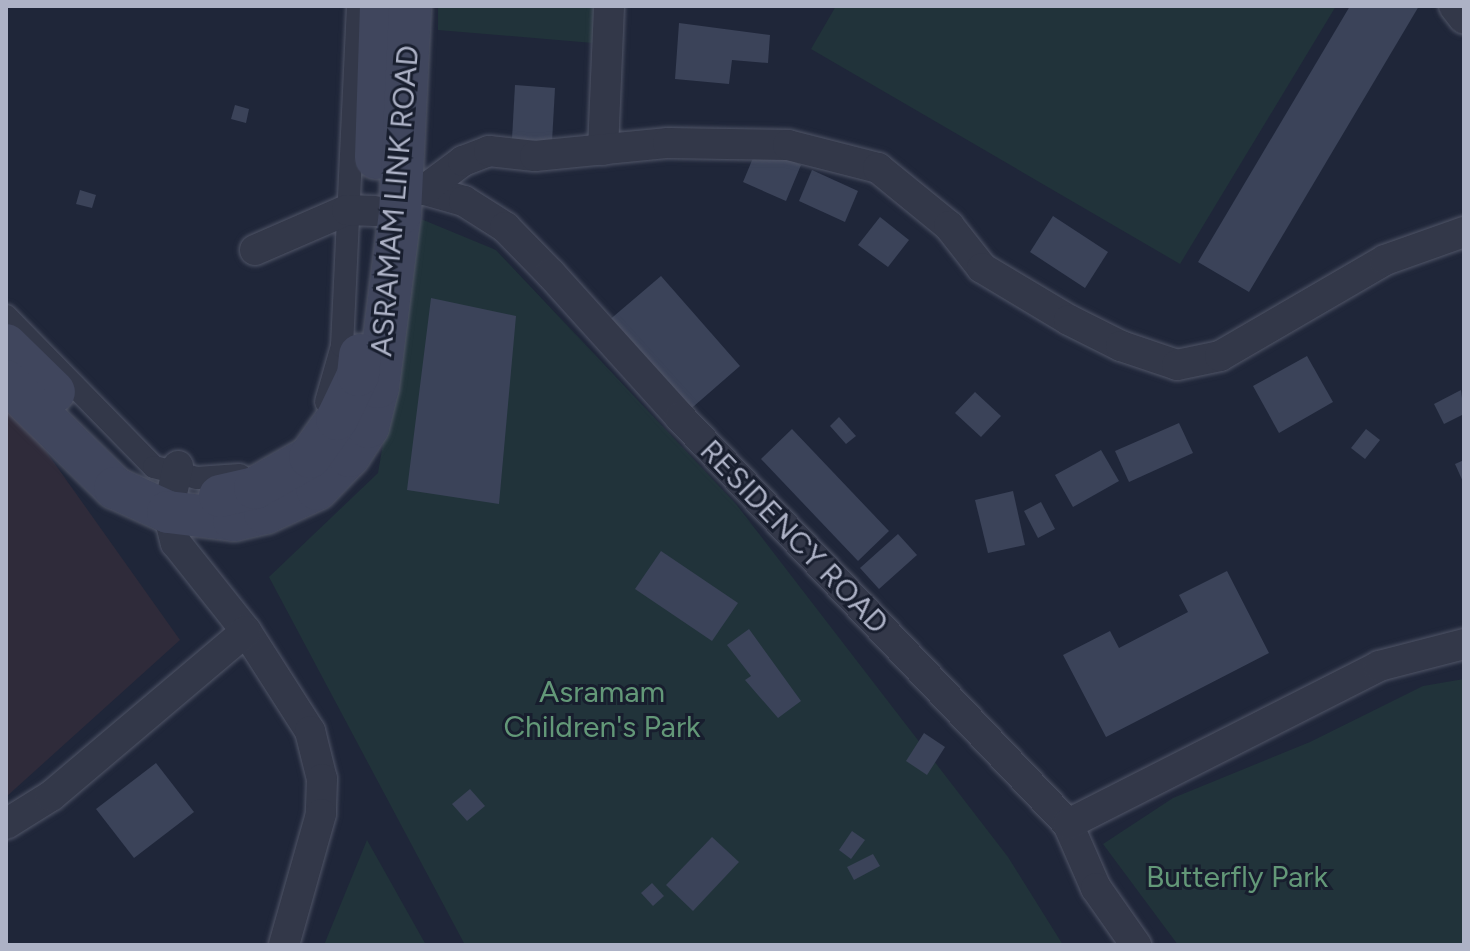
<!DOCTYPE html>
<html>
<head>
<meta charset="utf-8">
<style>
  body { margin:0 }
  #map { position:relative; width:1470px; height:951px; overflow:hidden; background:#1f2639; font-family:Figtree,sans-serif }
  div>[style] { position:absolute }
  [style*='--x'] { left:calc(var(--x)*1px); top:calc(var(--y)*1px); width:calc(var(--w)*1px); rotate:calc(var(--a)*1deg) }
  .medical>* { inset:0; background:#2f2b3a }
  .green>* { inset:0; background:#21333a }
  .building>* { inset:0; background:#3b4359 }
  .roads { filter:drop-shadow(0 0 2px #505567) drop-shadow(0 0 2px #505567) }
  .pedestrian>* { height:22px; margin:-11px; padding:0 11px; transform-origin:11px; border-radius:11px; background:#333849 }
  .minor>* { height:30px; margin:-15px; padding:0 15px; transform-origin:15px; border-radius:15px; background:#333849 }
  .secondary>* { height:42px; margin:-21px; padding:0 21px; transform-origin:21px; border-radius:21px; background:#40465d }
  span { translate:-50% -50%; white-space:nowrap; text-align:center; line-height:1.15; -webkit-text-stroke:6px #181e2e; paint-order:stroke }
  .street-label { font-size:30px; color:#adb2c6 }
  .park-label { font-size:30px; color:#639878 }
  .frame { position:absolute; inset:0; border:8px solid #adb2c6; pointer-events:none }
</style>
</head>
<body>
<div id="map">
  <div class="medical">
    <i style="clip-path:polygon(6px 395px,180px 640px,6px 797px)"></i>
  </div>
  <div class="green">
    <i style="clip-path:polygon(438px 6px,594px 6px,593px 43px,438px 30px)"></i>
    <i style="clip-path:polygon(836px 6px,1336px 6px,1180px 264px,811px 49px)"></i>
    <i style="clip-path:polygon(421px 219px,496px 250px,736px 504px,1008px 857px,1063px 945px,465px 945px,269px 577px,378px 473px)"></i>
    <i style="clip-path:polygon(1464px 679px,1464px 945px,1178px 945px,1103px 844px,1173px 798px,1310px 742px,1423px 686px)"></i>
    <i style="clip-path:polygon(367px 840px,426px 945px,324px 945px)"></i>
  </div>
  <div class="building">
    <i style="clip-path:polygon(1350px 6px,1419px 6px,1249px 292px,1198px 262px)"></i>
    <i style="clip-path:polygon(679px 23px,770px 35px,768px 63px,732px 60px,729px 84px,675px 79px)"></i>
    <i style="clip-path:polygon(515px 85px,555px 88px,552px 142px,512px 139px)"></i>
    <i style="clip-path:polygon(235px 105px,249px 109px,246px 123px,231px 119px)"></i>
    <i style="clip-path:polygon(758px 146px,801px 165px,786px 201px,743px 182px)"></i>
    <i style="clip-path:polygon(812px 170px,858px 191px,845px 222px,799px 201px)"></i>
    <i style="clip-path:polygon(80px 190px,96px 195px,92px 208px,76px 204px)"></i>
    <i style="clip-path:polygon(1053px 216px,1108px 252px,1085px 288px,1030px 252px)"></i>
    <i style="clip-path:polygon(880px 217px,909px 240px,888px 267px,858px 245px)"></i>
    <i style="clip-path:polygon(661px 276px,740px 366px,686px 413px,607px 322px)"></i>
    <i style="clip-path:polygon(431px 298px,516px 316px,499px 504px,407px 490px)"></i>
    <i style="clip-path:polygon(1307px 356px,1333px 402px,1279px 433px,1253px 386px)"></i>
    <i style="clip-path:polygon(1461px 390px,1464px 414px,1444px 424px,1434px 404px)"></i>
    <i style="clip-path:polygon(975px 392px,1001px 416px,981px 437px,955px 413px)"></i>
    <i style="clip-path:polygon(839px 417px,856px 436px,846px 444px,830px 426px)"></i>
    <i style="clip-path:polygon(1179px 423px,1193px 453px,1129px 482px,1115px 451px)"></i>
    <i style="clip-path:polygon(792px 429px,889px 531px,858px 561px,761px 459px)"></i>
    <i style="clip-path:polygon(1366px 429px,1380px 440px,1365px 459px,1351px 448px)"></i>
    <i style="clip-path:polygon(1101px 450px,1119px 481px,1073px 507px,1055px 475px)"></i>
    <i style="clip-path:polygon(1464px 460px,1464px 484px,1455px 464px)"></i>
    <i style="clip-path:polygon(1013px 491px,1025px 545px,988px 553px,975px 500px)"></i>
    <i style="clip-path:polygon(1041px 502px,1055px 529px,1038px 538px,1024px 511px)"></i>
    <i style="clip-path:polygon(898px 534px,917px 555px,879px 589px,860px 568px)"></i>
    <i style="clip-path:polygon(661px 551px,738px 603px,712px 641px,635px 589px)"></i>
    <i style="clip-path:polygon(1227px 571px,1269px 653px,1106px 737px,1063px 655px,1110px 631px,1119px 648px,1188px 612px,1179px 595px)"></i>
    <i style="clip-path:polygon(749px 629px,801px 701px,778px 718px,745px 680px,751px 676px,727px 645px)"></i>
    <i style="clip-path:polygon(924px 733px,945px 747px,927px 775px,906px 761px)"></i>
    <i style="clip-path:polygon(156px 763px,194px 812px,134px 858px,96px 809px)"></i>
    <i style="clip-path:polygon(470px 789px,485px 806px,467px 821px,452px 804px)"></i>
    <i style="clip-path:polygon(852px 831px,865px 840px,851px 859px,839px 850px)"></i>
    <i style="clip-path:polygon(712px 837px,739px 862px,693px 911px,666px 885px)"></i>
    <i style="clip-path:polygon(873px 854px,880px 866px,854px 880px,847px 867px)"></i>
    <i style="clip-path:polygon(652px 883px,664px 896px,653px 906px,641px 893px)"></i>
  </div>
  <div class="roads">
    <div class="pedestrian">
      <i style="--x:6;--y:316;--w:211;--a:45.6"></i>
      <i style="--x:154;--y:467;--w:44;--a:14.3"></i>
      <i style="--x:197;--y:478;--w:43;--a:-4"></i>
      <i style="--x:326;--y:402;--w:58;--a:-74.1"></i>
      <i style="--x:342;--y:346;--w:340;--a:-87.3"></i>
    </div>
    <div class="minor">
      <i style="--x:1454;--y:6;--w:16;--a:52"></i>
      <i style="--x:603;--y:150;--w:144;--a:-87.6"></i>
      <i style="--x:411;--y:186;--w:55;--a:15.8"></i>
      <i style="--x:464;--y:201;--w:49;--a:32.4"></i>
      <i style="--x:505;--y:227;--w:66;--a:45.6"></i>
      <i style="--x:551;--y:274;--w:193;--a:47.9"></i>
      <i style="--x:680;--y:417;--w:562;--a:46.37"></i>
      <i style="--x:1068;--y:824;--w:70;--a:66.4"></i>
      <i style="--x:1096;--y:888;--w:70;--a:54.9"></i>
      <i style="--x:424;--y:190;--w:49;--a:-36.6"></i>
      <i style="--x:463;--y:161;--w:28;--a:-21"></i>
      <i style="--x:489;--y:151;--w:46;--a:6.2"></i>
      <i style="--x:535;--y:156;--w:134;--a:-5.6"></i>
      <i style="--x:668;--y:143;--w:120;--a:1"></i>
      <i style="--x:788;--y:145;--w:93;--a:14.3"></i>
      <i style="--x:878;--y:168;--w:92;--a:39.2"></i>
      <i style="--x:949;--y:226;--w:53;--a:51.8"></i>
      <i style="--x:982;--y:268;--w:101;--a:30.9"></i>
      <i style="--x:1069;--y:320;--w:58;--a:26.6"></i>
      <i style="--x:1121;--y:346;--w:59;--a:18.7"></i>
      <i style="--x:1177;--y:365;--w:44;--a:-11.8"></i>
      <i style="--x:1220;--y:356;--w:191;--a:-30.2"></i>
      <i style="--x:1385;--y:260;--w:84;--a:-19.5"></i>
      <i style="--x:255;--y:250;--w:100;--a:-23.5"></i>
      <i style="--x:347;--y:210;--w:28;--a:2"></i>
      <i style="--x:178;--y:466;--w:47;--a:102.3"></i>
      <i style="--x:168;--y:512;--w:32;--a:76"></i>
      <i style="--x:176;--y:543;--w:112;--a:51.5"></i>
      <i style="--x:246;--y:631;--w:119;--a:57.4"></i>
      <i style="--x:310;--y:731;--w:49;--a:76"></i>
      <i style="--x:322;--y:779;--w:35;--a:92"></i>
      <i style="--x:321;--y:814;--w:136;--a:105.8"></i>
      <i style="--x:6;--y:824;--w:53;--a:-31.9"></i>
      <i style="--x:51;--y:796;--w:255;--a:-40.2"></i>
      <i style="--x:1068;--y:824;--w:349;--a:-26.9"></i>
      <i style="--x:1379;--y:666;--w:88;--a:-14.5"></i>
    </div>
    <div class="secondary">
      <i style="--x:376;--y:158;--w:152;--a:-88.1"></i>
      <i style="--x:6;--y:345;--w:67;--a:44.4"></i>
      <i style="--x:6;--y:381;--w:153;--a:44.5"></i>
      <i style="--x:115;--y:488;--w:58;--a:24.4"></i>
      <i style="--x:168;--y:512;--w:66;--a:6.9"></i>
      <i style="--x:234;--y:520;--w:32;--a:-13"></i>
      <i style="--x:265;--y:513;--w:57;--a:-24.8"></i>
      <i style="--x:317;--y:489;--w:46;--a:-45.9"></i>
      <i style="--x:349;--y:456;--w:35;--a:-57"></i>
      <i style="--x:368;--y:427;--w:41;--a:-76"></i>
      <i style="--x:378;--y:387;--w:174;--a:-82.8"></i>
      <i style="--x:400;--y:214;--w:208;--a:-87.2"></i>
      <i style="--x:220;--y:496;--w:36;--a:-13"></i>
      <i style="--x:255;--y:488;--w:63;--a:-29.4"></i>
      <i style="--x:310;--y:457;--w:47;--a:-54.6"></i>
      <i style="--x:337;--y:419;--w:49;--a:-64.5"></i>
      <i style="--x:358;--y:375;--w:20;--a:-84"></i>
    </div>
  </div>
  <div class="street-label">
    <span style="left:395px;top:201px;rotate:-85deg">ASRAMAM LINK ROAD</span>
    <span style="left:794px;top:537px;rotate:46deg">RESIDENCY ROAD</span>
  </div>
  <div class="park-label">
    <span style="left:602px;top:709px">Asramam<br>Children's Park</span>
    <span style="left:1237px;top:877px">Butterfly Park</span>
  </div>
  <div class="frame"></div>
</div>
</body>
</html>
